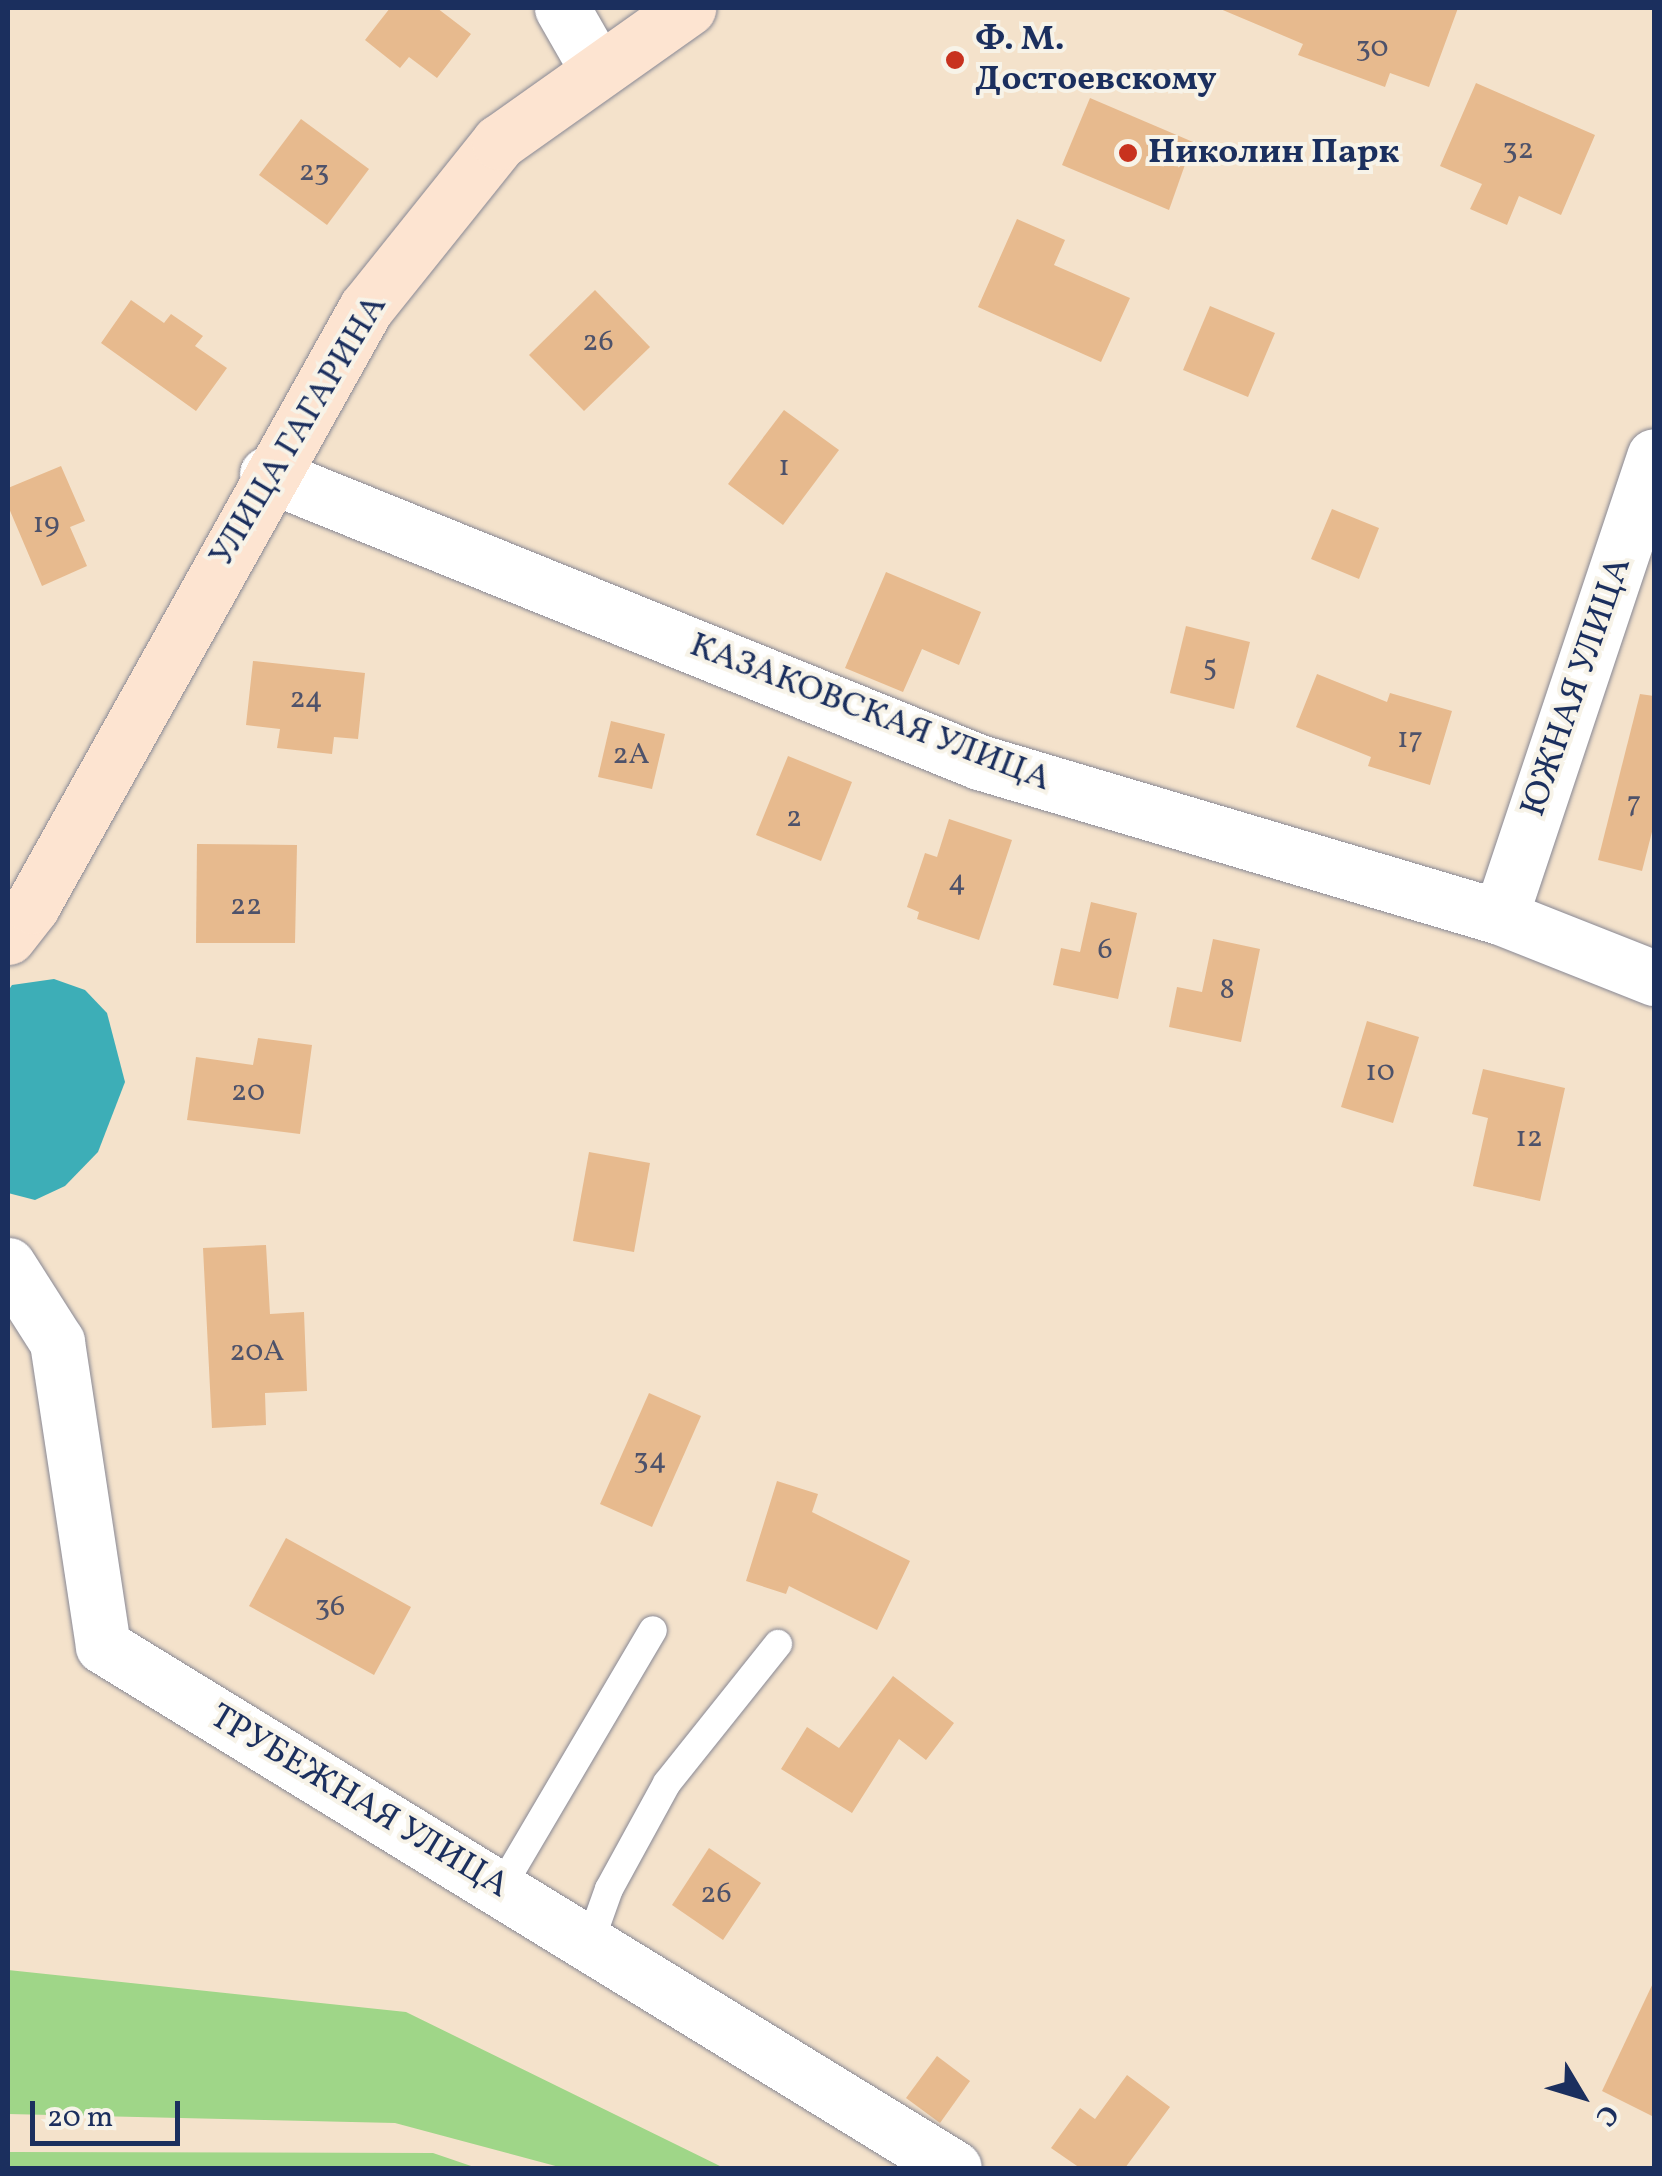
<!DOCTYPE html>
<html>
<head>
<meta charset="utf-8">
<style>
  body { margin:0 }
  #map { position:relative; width:1662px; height:2176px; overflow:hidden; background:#f4e2cb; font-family:Vollkorn,serif }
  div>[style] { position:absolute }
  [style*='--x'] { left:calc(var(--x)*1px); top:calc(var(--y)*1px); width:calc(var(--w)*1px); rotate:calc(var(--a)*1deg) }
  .green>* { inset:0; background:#9fd688 }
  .water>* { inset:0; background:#3daeb7 }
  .building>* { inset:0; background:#e7ba8e }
  .roads { filter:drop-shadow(0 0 2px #888894) drop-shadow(0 0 2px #888894) }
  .lane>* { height:28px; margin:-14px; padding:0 14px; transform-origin:14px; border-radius:14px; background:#fff }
  .street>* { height:55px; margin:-27.5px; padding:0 27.5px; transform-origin:27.5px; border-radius:27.5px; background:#fff }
  .secondary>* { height:55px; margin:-27.5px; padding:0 27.5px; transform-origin:27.5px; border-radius:27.5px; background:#fde4d1 }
  .dots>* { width:28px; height:28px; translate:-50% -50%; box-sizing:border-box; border:5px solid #f7f3e8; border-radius:50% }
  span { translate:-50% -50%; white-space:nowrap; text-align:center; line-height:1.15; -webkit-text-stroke:8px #f7f3e8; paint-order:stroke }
  .number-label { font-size:30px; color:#4e526a }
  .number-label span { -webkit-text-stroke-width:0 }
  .poi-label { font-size:35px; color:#1b2f5e; font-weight:700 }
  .left { translate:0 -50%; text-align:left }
  .street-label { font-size:35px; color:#1b2f5e }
  .frame { position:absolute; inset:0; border:10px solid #1b2f5e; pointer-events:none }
  .north { position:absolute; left:1532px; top:2046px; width:100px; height:100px; -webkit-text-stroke:8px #f7f3e8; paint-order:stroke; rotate:128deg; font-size:28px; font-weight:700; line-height:40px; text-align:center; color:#1b2f5e }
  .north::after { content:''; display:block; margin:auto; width:35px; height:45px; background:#1b2f5e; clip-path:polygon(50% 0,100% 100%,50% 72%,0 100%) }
  .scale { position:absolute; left:30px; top:2101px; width:150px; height:45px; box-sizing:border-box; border:5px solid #1b2f5e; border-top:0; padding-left:12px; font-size:30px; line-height:35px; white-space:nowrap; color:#1b2f5e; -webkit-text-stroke:8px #f7f3e8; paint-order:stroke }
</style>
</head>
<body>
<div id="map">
  <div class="green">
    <i style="clip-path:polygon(8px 1970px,406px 2012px,724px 2168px,563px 2168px,395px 2123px,8px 2114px)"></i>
    <i style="clip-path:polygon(8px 2152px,433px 2153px,477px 2168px,8px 2168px)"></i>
  </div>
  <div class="water">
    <i style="clip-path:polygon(54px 979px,85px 990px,107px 1013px,125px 1082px,98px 1152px,65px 1186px,35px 1200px,8px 1193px,8px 991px,12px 985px)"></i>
  </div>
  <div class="building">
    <i style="clip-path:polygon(390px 8px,437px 8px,471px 34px,437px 78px,409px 57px,400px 68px,365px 40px)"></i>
    <i style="clip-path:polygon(1218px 8px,1458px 8px,1429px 87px,1390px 73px,1385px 87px,1298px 55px,1303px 44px)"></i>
    <i style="clip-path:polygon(1476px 83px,1595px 135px,1561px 215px,1519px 196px,1507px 225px,1470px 209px,1482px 184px,1440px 166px)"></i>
    <i style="clip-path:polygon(1090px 98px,1193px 142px,1169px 210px,1062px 165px)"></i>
    <i style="clip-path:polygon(301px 119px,369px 169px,327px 225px,259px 175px)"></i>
    <i style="clip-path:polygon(1017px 219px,1065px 240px,1054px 265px,1130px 298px,1101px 362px,978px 307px)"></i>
    <i style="clip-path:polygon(595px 290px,650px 347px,584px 411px,529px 355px)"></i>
    <i style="clip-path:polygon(131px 300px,164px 323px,171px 314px,203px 336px,195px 346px,227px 368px,196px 411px,101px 343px)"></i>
    <i style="clip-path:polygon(1210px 306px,1275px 333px,1248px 397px,1183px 370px)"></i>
    <i style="clip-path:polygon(784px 410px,839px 450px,783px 525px,728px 484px)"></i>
    <i style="clip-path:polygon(61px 466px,85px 521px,70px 527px,87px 566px,42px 586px,8px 506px,8px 488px)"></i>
    <i style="clip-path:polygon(1332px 509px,1379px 528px,1359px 579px,1311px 559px)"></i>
    <i style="clip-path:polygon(886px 572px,981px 612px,959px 665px,922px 649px,903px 692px,845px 668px)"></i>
    <i style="clip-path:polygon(1186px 626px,1250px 642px,1234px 709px,1170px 693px)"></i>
    <i style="clip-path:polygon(253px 661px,365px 673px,358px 739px,334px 737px,332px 754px,277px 748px,280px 729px,246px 725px)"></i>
    <i style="clip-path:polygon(1317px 674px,1387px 702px,1390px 693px,1452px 711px,1430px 785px,1368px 766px,1371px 757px,1296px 727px)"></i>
    <i style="clip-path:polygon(1640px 694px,1654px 696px,1654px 824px,1642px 871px,1598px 860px)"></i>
    <i style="clip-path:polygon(611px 721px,665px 734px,652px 789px,598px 777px)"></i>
    <i style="clip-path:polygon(788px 756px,852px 782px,821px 861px,756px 835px)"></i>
    <i style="clip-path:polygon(949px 819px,1012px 840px,979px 940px,917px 919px,919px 912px,907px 907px,925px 853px,937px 857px)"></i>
    <i style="clip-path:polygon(197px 844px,297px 845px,295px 943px,196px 943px)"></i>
    <i style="clip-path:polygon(1091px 902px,1137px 913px,1118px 999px,1053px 985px,1061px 948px,1080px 952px)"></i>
    <i style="clip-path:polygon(1213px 939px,1260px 949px,1241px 1042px,1169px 1027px,1177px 987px,1202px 992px)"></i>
    <i style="clip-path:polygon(1367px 1021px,1419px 1037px,1393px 1123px,1341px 1107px)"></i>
    <i style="clip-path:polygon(258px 1038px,312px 1045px,300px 1134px,187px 1120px,196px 1057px,253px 1065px)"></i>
    <i style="clip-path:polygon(1483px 1069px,1565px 1088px,1540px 1201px,1473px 1186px,1488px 1118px,1472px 1114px)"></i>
    <i style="clip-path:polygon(589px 1152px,650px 1163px,634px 1252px,573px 1241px)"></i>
    <i style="clip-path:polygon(266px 1245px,270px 1314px,304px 1312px,307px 1391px,265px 1393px,266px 1425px,212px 1428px,203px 1248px)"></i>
    <i style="clip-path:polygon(649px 1393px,701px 1416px,652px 1527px,600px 1504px)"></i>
    <i style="clip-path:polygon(777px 1481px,818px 1494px,812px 1512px,910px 1561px,877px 1630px,789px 1586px,786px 1594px,746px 1581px)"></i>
    <i style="clip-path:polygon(286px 1538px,411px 1607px,374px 1675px,249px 1606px)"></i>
    <i style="clip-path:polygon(893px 1676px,954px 1723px,926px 1760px,899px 1739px,852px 1813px,781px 1769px,807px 1727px,839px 1748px)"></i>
    <i style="clip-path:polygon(709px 1848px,761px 1883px,723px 1940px,672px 1905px)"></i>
    <i style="clip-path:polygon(1654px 1981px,1654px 2117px,1602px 2091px)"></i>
    <i style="clip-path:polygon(937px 2056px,970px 2081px,940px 2123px,906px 2098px)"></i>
    <i style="clip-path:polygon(1127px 2075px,1170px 2107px,1125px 2168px,1080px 2168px,1051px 2148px,1080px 2108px,1095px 2119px)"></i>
  </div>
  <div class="roads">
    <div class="lane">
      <i style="--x:501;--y:1888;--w:299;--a:-59.5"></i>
      <i style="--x:590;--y:1942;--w:56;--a:-70.3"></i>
      <i style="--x:609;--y:1889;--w:121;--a:-61.3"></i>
      <i style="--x:667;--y:1783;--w:178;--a:-51.4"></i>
    </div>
    <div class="street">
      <i style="--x:562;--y:8;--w:70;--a:60.2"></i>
      <i style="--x:267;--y:474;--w:768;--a:22.02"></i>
      <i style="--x:979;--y:762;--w:544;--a:16.57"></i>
      <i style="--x:1500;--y:917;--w:166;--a:21.6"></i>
      <i style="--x:1500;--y:917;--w:486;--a:-71.5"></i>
      <i style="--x:8;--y:1265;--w:91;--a:57.5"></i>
      <i style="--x:57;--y:1342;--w:307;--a:81.4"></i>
      <i style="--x:103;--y:1646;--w:998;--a:31.52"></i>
    </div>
    <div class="secondary">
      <i style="--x:8;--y:937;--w:39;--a:-52"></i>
      <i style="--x:32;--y:906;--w:685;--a:-60.82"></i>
      <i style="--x:366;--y:308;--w:213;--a:-51.3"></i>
      <i style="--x:499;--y:142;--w:232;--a:-35.3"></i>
    </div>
  </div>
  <div class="dots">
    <i style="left:955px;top:60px;background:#c8321e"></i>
    <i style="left:1128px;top:153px;background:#c8321e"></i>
  </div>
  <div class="number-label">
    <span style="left:1372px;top:48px">30</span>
    <span style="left:1518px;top:150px">32</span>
    <span style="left:314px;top:172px">23</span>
    <span style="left:598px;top:342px">26</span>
    <span style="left:784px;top:467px">1</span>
    <span style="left:46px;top:524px">19</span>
    <span style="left:1210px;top:667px">5</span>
    <span style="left:306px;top:699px">24</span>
    <span style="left:1410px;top:739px">17</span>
    <span style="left:631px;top:755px">2А</span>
    <span style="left:1634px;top:803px">7</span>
    <span style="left:794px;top:818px">2</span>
    <span style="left:957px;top:882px">4</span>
    <span style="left:246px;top:906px">22</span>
    <span style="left:1105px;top:950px">6</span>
    <span style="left:1227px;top:990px">8</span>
    <span style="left:1380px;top:1072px">10</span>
    <span style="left:248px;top:1092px">20</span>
    <span style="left:1529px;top:1138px">12</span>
    <span style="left:257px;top:1352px">20А</span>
    <span style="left:650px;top:1460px">34</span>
    <span style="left:330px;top:1607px">36</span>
    <span style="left:716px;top:1894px">26</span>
  </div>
  <div class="poi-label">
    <span class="left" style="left:975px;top:60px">Ф. М.<br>Достоевскому</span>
    <span class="left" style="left:1148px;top:153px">Николин Парк</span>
  </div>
  <div class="street-label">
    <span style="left:299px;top:431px;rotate:-59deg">УЛИЦА ГАГАРИНА</span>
    <span style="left:1577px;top:687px;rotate:-71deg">ЮЖНАЯ УЛИЦА</span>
    <span style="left:870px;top:713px;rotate:21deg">КАЗАКОВСКАЯ УЛИЦА</span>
    <span style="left:359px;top:1802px;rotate:31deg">ТРУБЕЖНАЯ УЛИЦА</span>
  </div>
  <div class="frame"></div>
  <div class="north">С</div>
  <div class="scale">20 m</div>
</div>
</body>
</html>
